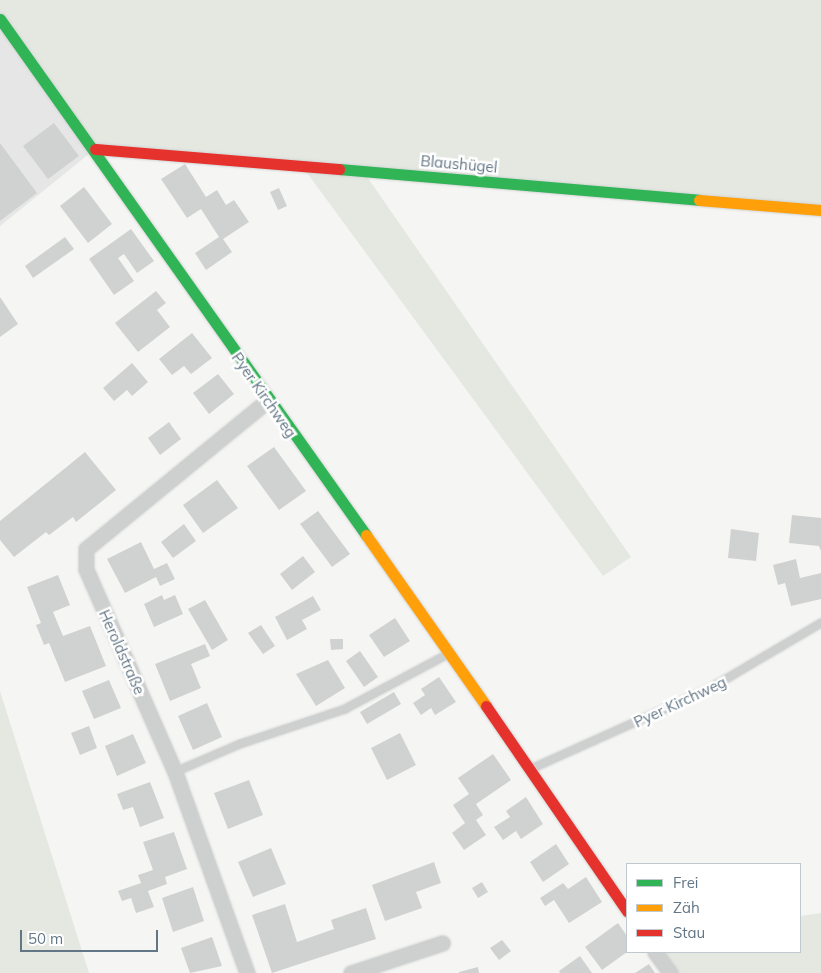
<!DOCTYPE html>
<html>
<head>
<meta charset="utf-8">
<style>
  body { margin:0 }
  #map { position:relative; width:821px; height:973px; overflow:hidden; background:#f5f5f3; font-family:Mulish,sans-serif }
  div>[style] { position:absolute }
  [style*='--x'] { left:calc(var(--x)*1px); top:calc(var(--y)*1px); width:calc(var(--w)*1px); rotate:calc(var(--a)*1deg) }
  .built>* { inset:0; background:#e5e6e5 }
  .green>* { inset:0; background:#e4e8e1 }
  .building>* { inset:0; background:#d0d2d2 }
  .roads { filter:drop-shadow(0 0 1px #d1d3d3) drop-shadow(0 0 1px #d1d3d3) }
  .lane>* { height:8px; margin:-4px; padding:0 4px; transform-origin:4px; border-radius:4px; background:#ced0d0 }
  .street>* { height:15px; margin:-7.5px; padding:0 7.5px; transform-origin:7.5px; border-radius:7.5px; background:#ced0d0 }
  .fast>* { height:11px; margin:-5.5px; padding:0 5.5px; transform-origin:5.5px; border-radius:5.5px; background:#30b455 }
  .slow>* { height:11px; margin:-5.5px; padding:0 5.5px; transform-origin:5.5px; border-radius:5.5px; background:#ff9f0a }
  .jam>* { height:11px; margin:-5.5px; padding:0 5.5px; transform-origin:5.5px; border-radius:5.5px; background:#e5322d }
  span { translate:-50% -50%; white-space:nowrap; text-align:center; line-height:1.15; -webkit-text-stroke:5px #fff; paint-order:stroke }
  .street-label { font-size:15px; color:#637685 }
  .legend { position:absolute; left:626px; top:863px; width:175px; height:90px; box-sizing:border-box; background:#fff; border:1px solid #c1c8ce; margin:0; padding:6px 9px; list-style:none; font-size:15px; color:#637685 }
  .legend li { display:flex; align-items:center; gap:10px; height:25px }
  .legend b { width:25px; border:1px solid #c1c8ce }
  .scale { position:absolute; left:20px; top:930px; width:138px; height:22px; box-sizing:border-box; border:2px solid #637685; border-top:0; padding-left:6px; font-size:15px; line-height:18px; white-space:nowrap; color:#637685; -webkit-text-stroke:4px #fff; paint-order:stroke }
</style>
</head>
<body>
<div id="map">
  <div class="built">
    <i style="clip-path:polygon(0 19px,95px 149px,0 226px)"></i>
  </div>
  <div class="green">
    <i style="clip-path:polygon(0 0,821px 0,821px 210px,363px 171px,631px 557px,603px 576px,302px 166px,95px 149px,0 19px)"></i>
    <i style="clip-path:polygon(0 691px,89px 973px,0 973px)"></i>
    <i style="clip-path:polygon(821px 913px,821px 973px,670px 973px,655px 952px,800px 952px,800px 916px)"></i>
  </div>
  <div class="building">
    <i style="clip-path:polygon(54px 123px,79px 156px,48px 179px,23px 146px)"></i>
    <i style="clip-path:polygon(0 143px,37px 193px,0 221px)"></i>
    <i style="clip-path:polygon(185px 164px,206px 197px,217px 190px,226px 205px,234px 200px,249px 222px,223px 239px,232px 252px,206px 270px,195px 253px,219px 237px,201px 209px,187px 218px,161px 179px)"></i>
    <i style="clip-path:polygon(84px 187px,112px 224px,88px 243px,60px 206px)"></i>
    <i style="clip-path:polygon(279px 188px,287px 206px,278px 210px,270px 192px)"></i>
    <i style="clip-path:polygon(131px 229px,154px 261px,137px 273px,124px 254px,118px 258px,134px 281px,114px 295px,89px 259px)"></i>
    <i style="clip-path:polygon(65px 237px,74px 249px,33px 278px,25px 266px)"></i>
    <i style="clip-path:polygon(156px 291px,166px 303px,157px 310px,170px 327px,138px 352px,115px 323px)"></i>
    <i style="clip-path:polygon(0 297px,18px 324px,0 337px)"></i>
    <i style="clip-path:polygon(192px 333px,212px 358px,191px 374px,184px 366px,172px 375px,159px 359px)"></i>
    <i style="clip-path:polygon(132px 363px,148px 382px,132px 396px,127px 390px,114px 401px,103px 388px)"></i>
    <i style="clip-path:polygon(218px 374px,234px 394px,209px 414px,193px 393px)"></i>
    <i style="clip-path:polygon(169px 422px,181px 439px,160px 455px,148px 438px)"></i>
    <i style="clip-path:polygon(274px 447px,306px 491px,279px 510px,247px 466px)"></i>
    <i style="clip-path:polygon(85px 452px,116px 490px,76px 522px,73px 517px,49px 535px,46px 532px,14px 557px,0 540px,0 521px)"></i>
    <i style="clip-path:polygon(217px 480px,238px 508px,203px 533px,183px 505px)"></i>
    <i style="clip-path:polygon(318px 511px,350px 554px,332px 567px,300px 524px)"></i>
    <i style="clip-path:polygon(792px 515px,821px 518px,821px 551px,819px 546px,789px 543px)"></i>
    <i style="clip-path:polygon(184px 524px,196px 541px,173px 558px,161px 542px)"></i>
    <i style="clip-path:polygon(731px 529px,759px 533px,756px 561px,728px 558px)"></i>
    <i style="clip-path:polygon(141px 542px,154px 569px,167px 563px,175px 579px,160px 586px,156px 577px,125px 593px,107px 559px)"></i>
    <i style="clip-path:polygon(303px 556px,315px 572px,292px 590px,280px 574px)"></i>
    <i style="clip-path:polygon(796px 559px,800px 578px,821px 573px,821px 599px,791px 606px,785px 583px,778px 585px,773px 565px)"></i>
    <i style="clip-path:polygon(58px 575px,70px 605px,53px 612px,63px 636px,90px 626px,106px 666px,65px 682px,49px 643px,44px 645px,36px 625px,41px 623px,27px 587px)"></i>
    <i style="clip-path:polygon(162px 595px,164px 600px,175px 595px,183px 614px,154px 627px,144px 604px)"></i>
    <i style="clip-path:polygon(313px 596px,321px 610px,302px 620px,307px 629px,287px 640px,275px 617px)"></i>
    <i style="clip-path:polygon(205px 600px,228px 640px,212px 650px,188px 609px)"></i>
    <i style="clip-path:polygon(395px 618px,410px 641px,384px 657px,369px 635px)"></i>
    <i style="clip-path:polygon(261px 625px,275px 646px,263px 654px,248px 633px)"></i>
    <i style="clip-path:polygon(330px 639px,343px 639px,343px 649px,331px 650px)"></i>
    <i style="clip-path:polygon(205px 644px,210px 656px,191px 664px,201px 688px,170px 701px,155px 664px)"></i>
    <i style="clip-path:polygon(360px 651px,378px 677px,364px 687px,346px 661px)"></i>
    <i style="clip-path:polygon(328px 660px,345px 688px,316px 706px,296px 674px)"></i>
    <i style="clip-path:polygon(439px 677px,456px 702px,435px 715px,431px 708px,421px 715px,413px 703px,425px 695px,421px 689px)"></i>
    <i style="clip-path:polygon(109px 680px,121px 708px,94px 719px,82px 691px)"></i>
    <i style="clip-path:polygon(394px 692px,401px 704px,367px 724px,360px 712px)"></i>
    <i style="clip-path:polygon(207px 703px,222px 737px,193px 750px,178px 716px)"></i>
    <i style="clip-path:polygon(89px 726px,97px 748px,80px 755px,71px 733px)"></i>
    <i style="clip-path:polygon(400px 733px,416px 765px,387px 780px,371px 748px)"></i>
    <i style="clip-path:polygon(133px 734px,146px 763px,117px 776px,105px 746px)"></i>
    <i style="clip-path:polygon(493px 754px,511px 780px,476px 804px,483px 815px,476px 820px,486px 835px,464px 850px,452px 833px,465px 823px,453px 805px,469px 794px,458px 778px)"></i>
    <i style="clip-path:polygon(249px 780px,263px 815px,228px 829px,214px 793px)"></i>
    <i style="clip-path:polygon(150px 782px,164px 818px,140px 827px,133px 807px,123px 810px,117px 794px)"></i>
    <i style="clip-path:polygon(526px 797px,543px 824px,521px 839px,516px 831px,503px 840px,494px 827px,510px 817px,506px 811px)"></i>
    <i style="clip-path:polygon(174px 832px,187px 869px,165px 877px,167px 884px,148px 891px,154px 907px,136px 913px,131px 898px,122px 901px,118px 891px,141px 883px,138px 875px,153px 870px,143px 842px)"></i>
    <i style="clip-path:polygon(556px 844px,569px 864px,543px 882px,530px 862px)"></i>
    <i style="clip-path:polygon(271px 848px,286px 884px,253px 897px,238px 862px)"></i>
    <i style="clip-path:polygon(434px 862px,441px 883px,416px 892px,422px 908px,385px 921px,372px 885px)"></i>
    <i style="clip-path:polygon(586px 877px,602px 902px,569px 923px,554px 900px,545px 906px,540px 898px,563px 883px,568px 889px)"></i>
    <i style="clip-path:polygon(482px 882px,488px 892px,478px 898px,472px 888px)"></i>
    <i style="clip-path:polygon(193px 887px,204px 921px,173px 932px,162px 898px)"></i>
    <i style="clip-path:polygon(285px 904px,297px 942px,334px 929px,331px 920px,366px 908px,376px 939px,272px 973px,252px 915px)"></i>
    <i style="clip-path:polygon(618px 923px,627px 936px,627px 952px,602px 970px,585px 947px)"></i>
    <i style="clip-path:polygon(212px 937px,222px 966px,190px 973px,181px 948px)"></i>
    <i style="clip-path:polygon(502px 940px,511px 951px,499px 960px,490px 948px)"></i>
    <i style="clip-path:polygon(580px 956px,592px 973px,560px 973px,559px 971px)"></i>
    <i style="clip-path:polygon(649px 964px,655px 973px,635px 973px)"></i>
    <i style="clip-path:polygon(478px 967px,479px 973px,459px 973px,459px 972px)"></i>
  </div>
  <div class="roads">
    <div class="lane">
      <i style="--x:533;--y:768;--w:193;--a:-24.2"></i>
      <i style="--x:709;--y:689;--w:130;--a:-30.5"></i>
      <i style="--x:175;--y:772;--w:71;--a:-23.3"></i>
      <i style="--x:240;--y:744;--w:111;--a:-18.4"></i>
      <i style="--x:345;--y:709;--w:117;--a:-28.1"></i>
    </div>
    <div class="street">
      <i style="--x:655;--y:952;--w:26;--a:54"></i>
      <i style="--x:247;--y:973;--w:214;--a:-109.7"></i>
      <i style="--x:175;--y:772;--w:222;--a:-113.7"></i>
      <i style="--x:86;--y:569;--w:20;--a:-90"></i>
      <i style="--x:86;--y:549;--w:235;--a:-39.3"></i>
      <i style="--x:351;--y:973;--w:96;--a:-18.2"></i>
    </div>
    <div class="fast">
      <i style="--x:0;--y:19;--w:633;--a:54.65"></i>
      <i style="--x:339;--y:169;--w:361;--a:4.9"></i>
    </div>
    <div class="slow">
      <i style="--x:699;--y:200;--w:122;--a:4.7"></i>
      <i style="--x:366;--y:535;--w:209;--a:54.9"></i>
    </div>
    <div class="jam">
      <i style="--x:95;--y:149;--w:245;--a:4.7"></i>
      <i style="--x:486;--y:706;--w:249;--a:55.5"></i>
    </div>
  </div>
  <div class="street-label">
    <span style="left:459px;top:164px;rotate:5deg">Blaushügel</span>
    <span style="left:264px;top:395px;rotate:55deg">Pyer Kirchweg</span>
    <span style="left:122px;top:652px;rotate:66deg">Heroldstraße</span>
    <span style="left:680px;top:702px;rotate:-25deg">Pyer Kirchweg</span>
  </div>
  <ul class="legend">
  <li><b style="height:6px;background:#30b455"></b>Frei</li>
  <li><b style="height:6px;background:#ff9f0a"></b>Zäh</li>
  <li><b style="height:6px;background:#e5322d"></b>Stau</li>
  </ul>
  <div class="scale">50 m</div>
</div>
</body>
</html>
